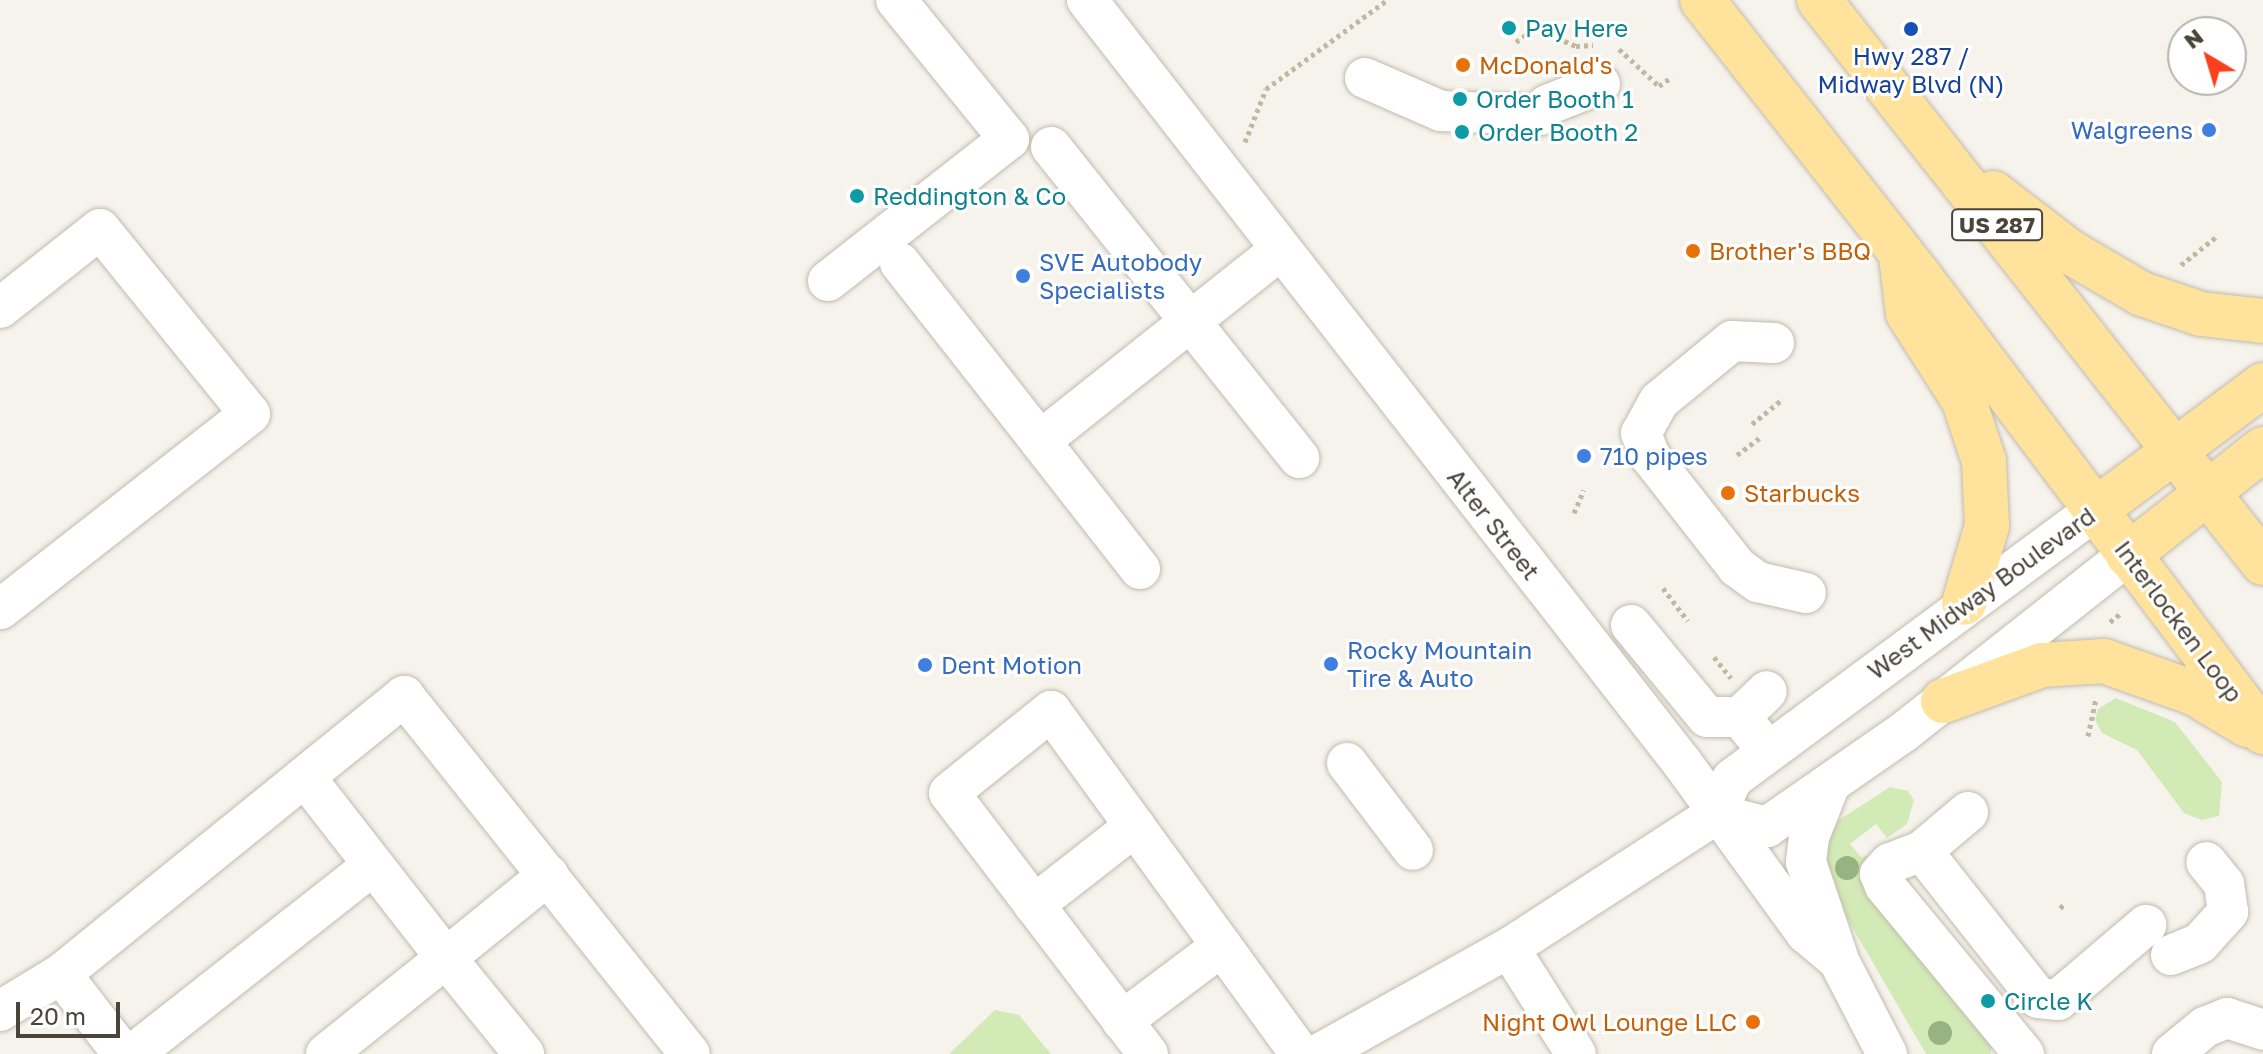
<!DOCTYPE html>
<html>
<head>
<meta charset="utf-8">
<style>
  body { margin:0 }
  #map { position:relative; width:2263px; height:1054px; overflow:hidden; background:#f6f3ec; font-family:"Golos Text",sans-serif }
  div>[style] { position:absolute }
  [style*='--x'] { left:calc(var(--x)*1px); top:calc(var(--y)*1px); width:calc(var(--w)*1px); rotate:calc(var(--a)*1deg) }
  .green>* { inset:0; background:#d2eab5 }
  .path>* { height:5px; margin-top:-2.5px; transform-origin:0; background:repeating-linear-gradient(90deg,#c4b79f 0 4px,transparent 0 8px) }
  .roads { filter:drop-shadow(0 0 2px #c2bbae) drop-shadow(0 0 2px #c2bbae) }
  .minor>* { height:40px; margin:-20px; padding:0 20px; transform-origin:20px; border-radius:20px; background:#fff }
  .major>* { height:44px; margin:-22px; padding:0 22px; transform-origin:22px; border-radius:22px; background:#ffe39c }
  .trees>* { width:24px; height:24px; margin:-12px; border-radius:50%; background:#97b381 }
  .dots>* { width:22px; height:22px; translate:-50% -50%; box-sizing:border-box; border:4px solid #fff; border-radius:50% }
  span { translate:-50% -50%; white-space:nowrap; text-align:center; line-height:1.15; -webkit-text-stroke:6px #fff; paint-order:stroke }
  .shield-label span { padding:2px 6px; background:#fff; border:2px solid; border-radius:6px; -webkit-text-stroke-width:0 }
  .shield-label { font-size:22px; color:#4b4439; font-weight:700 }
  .culture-label { font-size:24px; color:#0d838f }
  .left { translate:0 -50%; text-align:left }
  .transit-label { font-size:24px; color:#164399 }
  .food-label { font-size:24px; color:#c56008 }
  .right { translate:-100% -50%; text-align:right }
  .shop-label { font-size:24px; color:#366cbe }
  .street-label { font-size:24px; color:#4b4439 }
  .north { position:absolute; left:2167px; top:16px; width:80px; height:80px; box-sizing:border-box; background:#fff; border:2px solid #b7b4b0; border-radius:50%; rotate:322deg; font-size:22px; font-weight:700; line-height:32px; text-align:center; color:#4b4439 }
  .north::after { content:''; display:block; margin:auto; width:28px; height:36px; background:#fc3f1d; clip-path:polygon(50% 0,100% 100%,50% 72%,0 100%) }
  .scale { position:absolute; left:16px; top:1002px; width:104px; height:36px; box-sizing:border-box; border:4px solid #4b4439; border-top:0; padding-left:10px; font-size:24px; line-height:28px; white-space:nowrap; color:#4b4439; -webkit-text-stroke:6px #fff; paint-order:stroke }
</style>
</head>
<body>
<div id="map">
  <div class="green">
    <i style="clip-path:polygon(2116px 698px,2175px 722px,2222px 782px,2219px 816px,2202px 820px,2184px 813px,2137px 750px,2102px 733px,2095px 720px,2098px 709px)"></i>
    <i style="clip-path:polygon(1890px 787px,1908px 791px,1914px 800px,1907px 824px,1887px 838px,1876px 824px,1850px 844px,1862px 858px,1866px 855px,1992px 1039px,1991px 1054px,1926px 1054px,1837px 901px,1819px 855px,1839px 820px)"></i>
    <i style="clip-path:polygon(995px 1010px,1019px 1015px,1051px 1054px,949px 1054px)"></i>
  </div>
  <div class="path">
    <i style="--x:1516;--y:42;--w:24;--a:-36"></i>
    <i style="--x:1535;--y:28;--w:45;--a:23.7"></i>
    <i style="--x:1576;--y:46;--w:17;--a:-3"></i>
    <i style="--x:1619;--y:49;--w:54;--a:42.8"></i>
    <i style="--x:1659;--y:86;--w:16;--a:-35"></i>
    <i style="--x:1245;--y:142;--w:57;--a:-68.4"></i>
    <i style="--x:1266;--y:89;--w:150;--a:-36.3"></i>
    <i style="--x:2181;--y:265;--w:45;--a:-38.7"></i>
    <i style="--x:1752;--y:424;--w:40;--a:-39"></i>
    <i style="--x:1737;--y:455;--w:31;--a:-37"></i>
    <i style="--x:1574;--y:513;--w:25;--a:-67"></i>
    <i style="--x:1663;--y:588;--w:41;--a:52.9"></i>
    <i style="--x:2110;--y:622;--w:13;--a:-39"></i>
    <i style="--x:1714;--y:657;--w:27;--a:51"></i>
    <i style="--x:2088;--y:736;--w:38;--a:-78"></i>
    <i style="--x:2060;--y:908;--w:6;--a:-39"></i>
  </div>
  <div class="roads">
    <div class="minor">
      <i style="--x:1087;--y:0;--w:969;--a:52.04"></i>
      <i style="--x:1683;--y:764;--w:209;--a:54"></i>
      <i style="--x:1806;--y:933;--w:43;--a:40.3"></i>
      <i style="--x:1839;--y:961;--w:105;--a:62.7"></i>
      <i style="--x:1365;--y:78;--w:83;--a:23.5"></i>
      <i style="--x:1441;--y:111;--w:99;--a:2.3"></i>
      <i style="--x:1547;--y:105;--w:57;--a:-21.6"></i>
      <i style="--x:1051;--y:147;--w:398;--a:51.4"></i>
      <i style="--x:900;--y:263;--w:226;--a:51.8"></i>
      <i style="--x:828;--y:281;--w:230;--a:-38.1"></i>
      <i style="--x:1009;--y:139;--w:179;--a:-129.1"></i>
      <i style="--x:0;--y:308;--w:127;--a:-38.3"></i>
      <i style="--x:100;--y:229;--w:238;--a:51"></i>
      <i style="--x:250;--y:414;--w:317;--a:142"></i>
      <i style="--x:1774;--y:343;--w:42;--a:-177.3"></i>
      <i style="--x:1732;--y:341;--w:94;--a:140.6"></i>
      <i style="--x:1659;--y:401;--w:37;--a:119"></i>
      <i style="--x:1641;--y:433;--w:25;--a:69"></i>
      <i style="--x:1650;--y:456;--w:141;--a:51.9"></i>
      <i style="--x:1737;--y:567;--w:26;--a:36"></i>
      <i style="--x:1758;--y:582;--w:49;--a:12.9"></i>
      <i style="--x:1140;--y:569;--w:162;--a:-128"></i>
      <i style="--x:1040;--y:441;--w:305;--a:-38.5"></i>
      <i style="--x:1631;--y:625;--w:119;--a:50.4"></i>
      <i style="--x:1707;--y:717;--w:33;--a:0"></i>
      <i style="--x:1740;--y:717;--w:44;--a:50.5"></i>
      <i style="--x:1740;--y:717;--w:37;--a:-44"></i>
      <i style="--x:1347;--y:763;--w:109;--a:52.8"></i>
      <i style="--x:305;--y:777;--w:229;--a:52.1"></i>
      <i style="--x:446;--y:958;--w:132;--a:-39.1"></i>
      <i style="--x:1830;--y:784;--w:57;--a:111.6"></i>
      <i style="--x:1809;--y:837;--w:25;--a:97"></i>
      <i style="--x:1806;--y:862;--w:100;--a:71.4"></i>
      <i style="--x:1968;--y:812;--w:60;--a:139.7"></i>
      <i style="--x:1922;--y:851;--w:187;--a:51.7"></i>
      <i style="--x:2038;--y:998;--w:20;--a:6"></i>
      <i style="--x:2058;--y:1000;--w:116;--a:-40.4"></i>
      <i style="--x:1716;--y:814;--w:53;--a:14.3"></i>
      <i style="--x:1767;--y:827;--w:168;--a:-34.8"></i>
      <i style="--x:1905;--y:731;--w:284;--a:-38.3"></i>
      <i style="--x:1922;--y:851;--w:34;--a:159"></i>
      <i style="--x:1890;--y:863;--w:15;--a:132"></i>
      <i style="--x:1880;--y:874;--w:13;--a:67"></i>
      <i style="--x:1885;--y:886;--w:218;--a:50.4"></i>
      <i style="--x:1034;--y:905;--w:128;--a:-38"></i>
      <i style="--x:1509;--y:948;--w:125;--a:57.7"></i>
      <i style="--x:2171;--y:955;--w:31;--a:-22"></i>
      <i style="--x:2200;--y:943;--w:42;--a:-47.9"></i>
      <i style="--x:2228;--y:912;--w:28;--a:-98"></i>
      <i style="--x:2224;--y:884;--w:28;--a:-129"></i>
      <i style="--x:61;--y:974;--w:101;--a:52.2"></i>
      <i style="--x:0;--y:1011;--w:71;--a:-31.2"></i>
      <i style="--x:61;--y:974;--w:442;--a:-39"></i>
      <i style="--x:404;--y:696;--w:458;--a:51.4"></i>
      <i style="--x:1122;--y:1021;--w:125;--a:-36.9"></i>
      <i style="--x:133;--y:1054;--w:305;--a:-38.2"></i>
      <i style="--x:326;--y:1054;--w:154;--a:-38.7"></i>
      <i style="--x:446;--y:958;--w:124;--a:50.9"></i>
      <i style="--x:1148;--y:1054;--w:328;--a:-127.3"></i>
      <i style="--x:949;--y:793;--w:131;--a:-38.8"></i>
      <i style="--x:1051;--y:711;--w:424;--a:54"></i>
      <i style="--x:1319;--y:1054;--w:218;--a:-29.2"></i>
      <i style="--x:1509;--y:948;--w:247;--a:-32.9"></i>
      <i style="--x:1716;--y:814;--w:38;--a:-65"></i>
      <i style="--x:1732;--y:779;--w:450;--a:-36.5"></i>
      <i style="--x:2172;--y:1054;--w:43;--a:-39.3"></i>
      <i style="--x:2205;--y:1027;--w:24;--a:-22"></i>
      <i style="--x:2227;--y:1018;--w:38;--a:18"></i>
    </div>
    <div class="major">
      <i style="--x:1702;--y:0;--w:352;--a:51.8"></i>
      <i style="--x:1920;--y:277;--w:570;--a:52.99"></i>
      <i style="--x:1819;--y:0;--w:717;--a:51.74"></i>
      <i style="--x:1993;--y:193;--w:97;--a:37.5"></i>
      <i style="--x:2070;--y:252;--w:83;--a:30.3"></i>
      <i style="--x:2142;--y:294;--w:62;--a:18.7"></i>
      <i style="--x:2201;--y:314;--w:62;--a:6.4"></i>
      <i style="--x:1901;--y:256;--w:57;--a:83"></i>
      <i style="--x:1908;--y:313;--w:104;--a:57.5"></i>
      <i style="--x:1964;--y:401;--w:63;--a:71.6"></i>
      <i style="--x:1984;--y:461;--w:65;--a:87.4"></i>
      <i style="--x:1987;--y:526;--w:80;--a:106.6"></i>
      <i style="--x:2094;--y:511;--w:211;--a:-36.7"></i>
      <i style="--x:2128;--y:555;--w:172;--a:-38.1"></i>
      <i style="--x:1943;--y:701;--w:105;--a:-20"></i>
      <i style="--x:2042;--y:665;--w:62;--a:-3.7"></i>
      <i style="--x:2104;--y:661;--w:96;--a:19.6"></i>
      <i style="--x:2194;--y:693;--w:62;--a:31.1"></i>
    </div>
  </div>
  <div class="trees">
    <i style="left:1847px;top:868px"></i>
    <i style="left:1940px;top:1033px"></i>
  </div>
  <div class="dots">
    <i style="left:1509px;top:28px;background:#0f9aa8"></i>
    <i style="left:1911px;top:29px;background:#1a4fb4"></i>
    <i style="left:1463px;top:65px;background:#e8710a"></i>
    <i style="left:1460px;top:99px;background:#0f9aa8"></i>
    <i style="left:2209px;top:130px;background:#3f7fe0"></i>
    <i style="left:1462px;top:132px;background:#0f9aa8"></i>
    <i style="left:857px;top:196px;background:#0f9aa8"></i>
    <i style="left:1693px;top:251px;background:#e8710a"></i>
    <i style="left:1023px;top:276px;background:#3f7fe0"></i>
    <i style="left:1584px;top:456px;background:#3f7fe0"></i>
    <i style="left:1728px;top:493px;background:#e8710a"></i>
    <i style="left:1331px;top:664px;background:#3f7fe0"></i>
    <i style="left:925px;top:665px;background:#3f7fe0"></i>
    <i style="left:1988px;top:1001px;background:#0f9aa8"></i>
    <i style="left:1753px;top:1022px;background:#e8710a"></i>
  </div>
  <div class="shield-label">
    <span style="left:1997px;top:225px">US 287</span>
  </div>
  <div class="culture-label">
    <span class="left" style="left:1525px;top:28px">Pay Here</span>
    <span class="left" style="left:1476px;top:99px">Order Booth 1</span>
    <span class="left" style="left:1478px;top:132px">Order Booth 2</span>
    <span class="left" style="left:873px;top:196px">Reddington &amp; Co</span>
    <span class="left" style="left:2004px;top:1001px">Circle K</span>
  </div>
  <div class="transit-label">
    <span style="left:1911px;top:70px">Hwy 287 /<br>Midway Blvd (N)</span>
  </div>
  <div class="food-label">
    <span class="left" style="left:1479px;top:65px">McDonald's</span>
    <span class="left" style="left:1709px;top:251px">Brother's BBQ</span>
    <span class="left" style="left:1744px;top:493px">Starbucks</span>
    <span class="right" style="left:1737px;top:1022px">Night Owl Lounge LLC</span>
  </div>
  <div class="shop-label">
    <span class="right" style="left:2193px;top:130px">Walgreens</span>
    <span class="left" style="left:1039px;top:276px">SVE Autobody<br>Specialists</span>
    <span class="left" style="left:1600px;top:456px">710 pipes</span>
    <span class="left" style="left:1347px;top:664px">Rocky Mountain<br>Tire &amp; Auto</span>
    <span class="left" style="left:941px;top:665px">Dent Motion</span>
  </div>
  <div class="street-label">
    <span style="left:1494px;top:524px;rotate:52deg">Alter Street</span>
    <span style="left:1981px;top:593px;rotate:-36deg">West Midway Boulevard</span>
    <span style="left:2179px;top:621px;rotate:53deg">Interlocken Loop</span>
  </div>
  <div class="north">N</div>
  <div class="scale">20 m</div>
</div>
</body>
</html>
